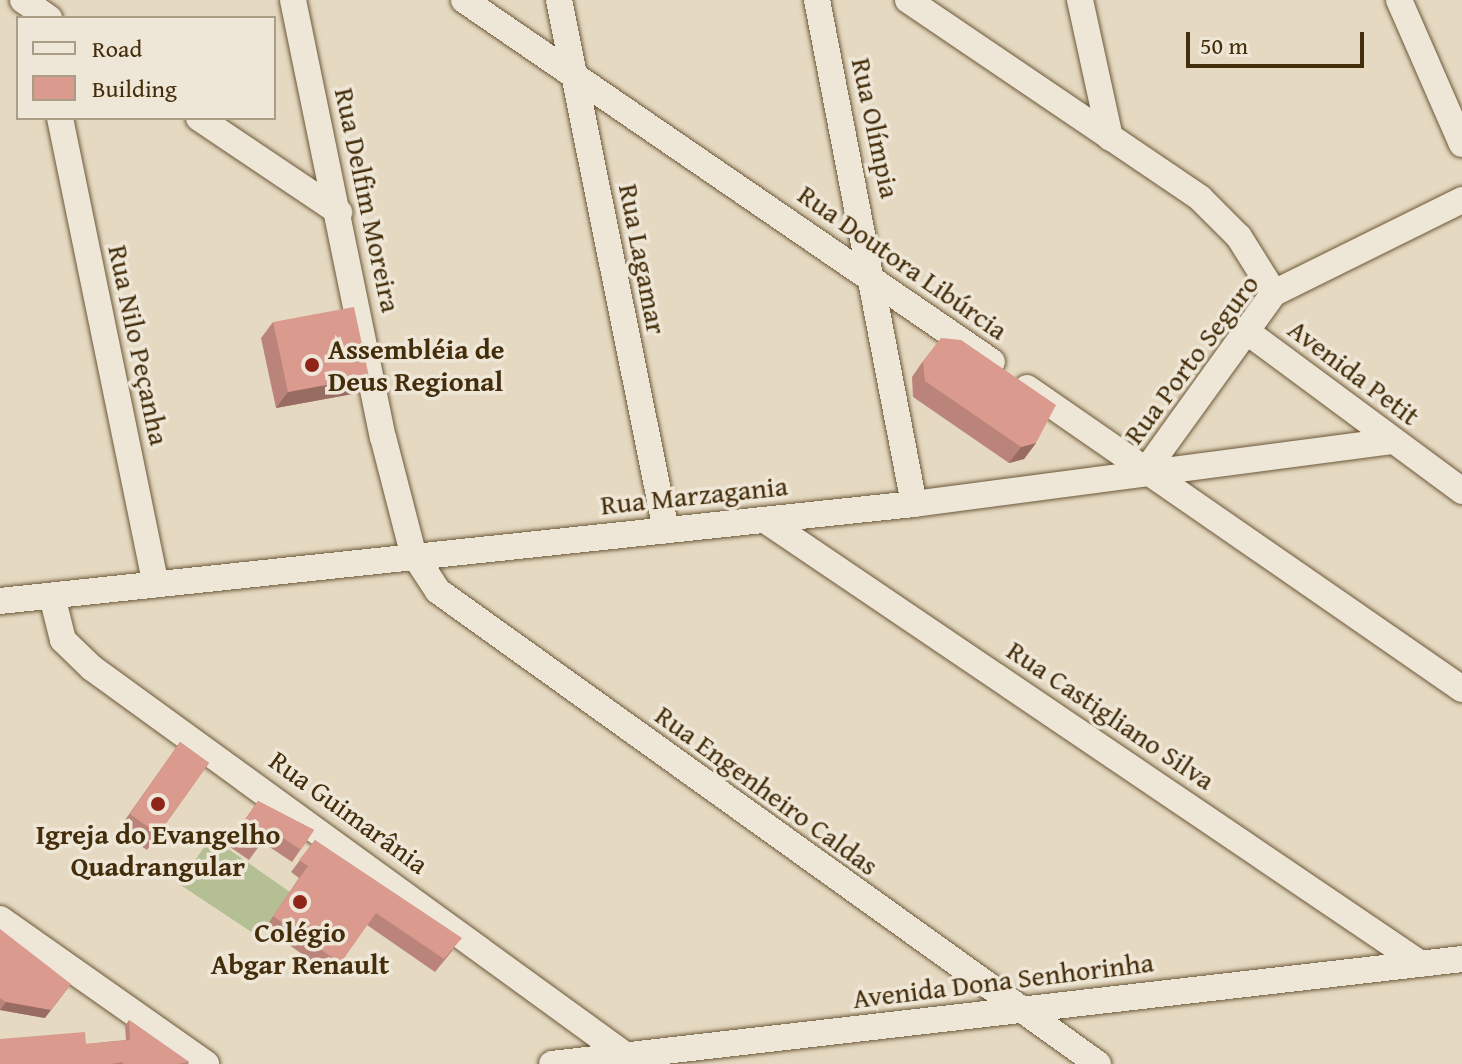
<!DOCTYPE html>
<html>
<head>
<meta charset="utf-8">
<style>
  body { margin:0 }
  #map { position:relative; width:1462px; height:1064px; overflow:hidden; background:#e5d9c1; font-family:"Gentium Book Plus",serif }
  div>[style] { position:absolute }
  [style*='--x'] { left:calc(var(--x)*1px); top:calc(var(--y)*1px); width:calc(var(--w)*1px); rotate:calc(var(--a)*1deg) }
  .green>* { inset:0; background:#b4bf93 }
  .roads { filter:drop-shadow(0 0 2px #6c5838) drop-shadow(0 0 2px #6c5838) }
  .minor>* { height:26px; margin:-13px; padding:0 13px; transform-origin:13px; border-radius:13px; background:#eee6d7 }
  .wall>* { inset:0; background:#bb847a }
  .shaded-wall>* { inset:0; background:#996c63 }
  .building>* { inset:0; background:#da9a8e }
  .dots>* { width:22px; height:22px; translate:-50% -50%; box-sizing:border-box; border:4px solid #eee6d7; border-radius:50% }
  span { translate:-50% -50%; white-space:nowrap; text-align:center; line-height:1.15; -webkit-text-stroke:7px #eee6d7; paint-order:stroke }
  .street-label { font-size:28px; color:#442d0a }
  .poi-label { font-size:28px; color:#442d0a; font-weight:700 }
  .left { translate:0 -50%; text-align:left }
  .legend { position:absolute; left:16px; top:16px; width:260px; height:104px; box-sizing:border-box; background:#eee6d7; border:2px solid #aa9c85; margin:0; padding:10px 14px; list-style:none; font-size:24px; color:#442d0a }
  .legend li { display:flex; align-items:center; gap:16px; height:40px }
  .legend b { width:40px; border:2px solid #aa9c85 }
  .scale { position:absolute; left:1186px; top:32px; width:178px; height:36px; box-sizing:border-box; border:4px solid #442d0a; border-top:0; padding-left:10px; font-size:24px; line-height:28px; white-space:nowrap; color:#442d0a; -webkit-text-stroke:6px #eee6d7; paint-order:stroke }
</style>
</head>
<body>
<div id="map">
  <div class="green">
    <i style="clip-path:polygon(211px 837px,290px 892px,259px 937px,179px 884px)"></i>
  </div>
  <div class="roads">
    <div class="minor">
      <i style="--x:23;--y:0;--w:32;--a:35"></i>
      <i style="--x:293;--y:0;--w:446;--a:78.4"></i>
      <i style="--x:383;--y:437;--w:120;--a:75.5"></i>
      <i style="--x:413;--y:553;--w:45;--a:56.7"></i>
      <i style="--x:438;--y:591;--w:812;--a:35.63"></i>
      <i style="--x:464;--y:0;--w:640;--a:34.43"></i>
      <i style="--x:559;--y:0;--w:541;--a:78.59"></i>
      <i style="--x:817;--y:0;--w:513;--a:79.11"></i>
      <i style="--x:908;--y:0;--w:353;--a:34.1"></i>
      <i style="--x:1200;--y:198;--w:55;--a:45"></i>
      <i style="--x:1239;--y:237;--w:66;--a:58"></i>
      <i style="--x:1080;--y:0;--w:141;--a:77.7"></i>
      <i style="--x:1399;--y:0;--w:157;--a:66.4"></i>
      <i style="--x:60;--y:118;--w:476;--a:78.4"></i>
      <i style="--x:199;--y:118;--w:169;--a:33.9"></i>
      <i style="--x:1246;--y:331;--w:269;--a:36.5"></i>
      <i style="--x:1027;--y:388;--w:529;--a:34.68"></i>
      <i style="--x:1144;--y:473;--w:222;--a:-54.2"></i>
      <i style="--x:1274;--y:293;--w:210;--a:-26.3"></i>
      <i style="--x:765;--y:520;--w:792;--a:34.09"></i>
      <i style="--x:52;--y:596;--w:45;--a:76"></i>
      <i style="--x:63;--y:640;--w:40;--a:44"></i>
      <i style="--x:92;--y:668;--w:667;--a:35.98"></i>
      <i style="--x:0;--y:601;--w:919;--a:-6.06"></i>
      <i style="--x:914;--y:504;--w:482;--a:-7.5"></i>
      <i style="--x:0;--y:919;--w:252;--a:35.1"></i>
      <i style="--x:552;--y:1064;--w:916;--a:-6.58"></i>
    </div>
  </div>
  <div class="wall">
    <i style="clip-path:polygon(273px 322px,358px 393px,276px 408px,261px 338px)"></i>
    <i style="clip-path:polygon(923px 361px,1036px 443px,1024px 459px,1009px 463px,913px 397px,912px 377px)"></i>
    <i style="clip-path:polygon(180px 742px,209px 763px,147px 850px,118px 830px)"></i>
    <i style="clip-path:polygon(258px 801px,314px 830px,292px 862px,262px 842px,249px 860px,227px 845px)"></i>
    <i style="clip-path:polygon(315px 840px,453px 950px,435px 972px,367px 925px,332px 975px,265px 928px,299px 878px,291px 872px)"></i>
    <i style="clip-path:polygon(0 929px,45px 1018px,0 1010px)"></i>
    <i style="clip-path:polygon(129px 1020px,189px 1062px,188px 1064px,0 1064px,86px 1044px,126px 1040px,125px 1026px)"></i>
  </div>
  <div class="shaded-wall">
    <i style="clip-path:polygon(369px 377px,358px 393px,276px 408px,288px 392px)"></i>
    <i style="clip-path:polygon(1036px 443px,1024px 459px,1009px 463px,1021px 447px)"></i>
    <i style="clip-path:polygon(71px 984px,45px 1018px,0 1010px,6px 1002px)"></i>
  </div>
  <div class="building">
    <i style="clip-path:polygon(354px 307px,369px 377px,288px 392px,273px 322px)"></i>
    <i style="clip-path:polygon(941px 338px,961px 340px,1056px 405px,1036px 443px,1021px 447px,925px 381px,923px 361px)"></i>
    <i style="clip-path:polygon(180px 742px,209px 763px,158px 834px,130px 814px)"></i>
    <i style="clip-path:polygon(258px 801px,314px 830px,301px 850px,270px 829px,258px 848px,236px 833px)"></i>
    <i style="clip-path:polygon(315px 840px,462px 938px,444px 959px,376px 913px,340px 963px,273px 916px,308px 866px,299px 860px)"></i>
    <i style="clip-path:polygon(0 929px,71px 984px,51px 1010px,6px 1002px,0 998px)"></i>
    <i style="clip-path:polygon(129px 1020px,189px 1062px,177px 1064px,123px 1064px,123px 1062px,111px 1064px,0 1064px,0 1039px,85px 1032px,86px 1044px,130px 1040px)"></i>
  </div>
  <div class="dots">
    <i style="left:312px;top:365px;background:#8f2418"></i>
    <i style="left:158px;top:804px;background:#8f2418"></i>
    <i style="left:300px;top:902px;background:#8f2418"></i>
  </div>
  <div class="street-label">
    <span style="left:876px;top:128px;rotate:78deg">Rua Olímpia</span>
    <span style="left:368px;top:200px;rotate:78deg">Rua Delfim Moreira</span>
    <span style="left:643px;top:259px;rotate:79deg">Rua Lagamar</span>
    <span style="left:903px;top:262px;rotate:35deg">Rua Doutora Libúrcia</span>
    <span style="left:139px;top:345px;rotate:78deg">Rua Nilo Peçanha</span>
    <span style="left:1191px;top:359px;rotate:-53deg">Rua Porto Seguro</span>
    <span style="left:1354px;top:372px;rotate:37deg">Avenida Petit</span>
    <span style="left:694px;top:495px;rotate:-6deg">Rua Marzagania</span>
    <span style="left:1111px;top:715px;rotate:34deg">Rua Castigliano Silva</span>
    <span style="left:767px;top:790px;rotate:36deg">Rua Engenheiro Caldas</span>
    <span style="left:349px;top:812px;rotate:36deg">Rua Guimarânia</span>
    <span style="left:1003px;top:980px;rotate:-7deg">Avenida Dona Senhorinha</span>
  </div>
  <div class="poi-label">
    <span class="left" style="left:328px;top:365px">Assembléia de<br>Deus Regional</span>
    <span style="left:158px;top:850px">Igreja do Evangelho<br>Quadrangular</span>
    <span style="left:300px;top:948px">Colégio<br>Abgar Renault</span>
  </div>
  <ul class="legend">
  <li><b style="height:10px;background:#eee6d7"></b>Road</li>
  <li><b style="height:22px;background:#da9a8e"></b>Building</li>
  </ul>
  <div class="scale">50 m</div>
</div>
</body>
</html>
